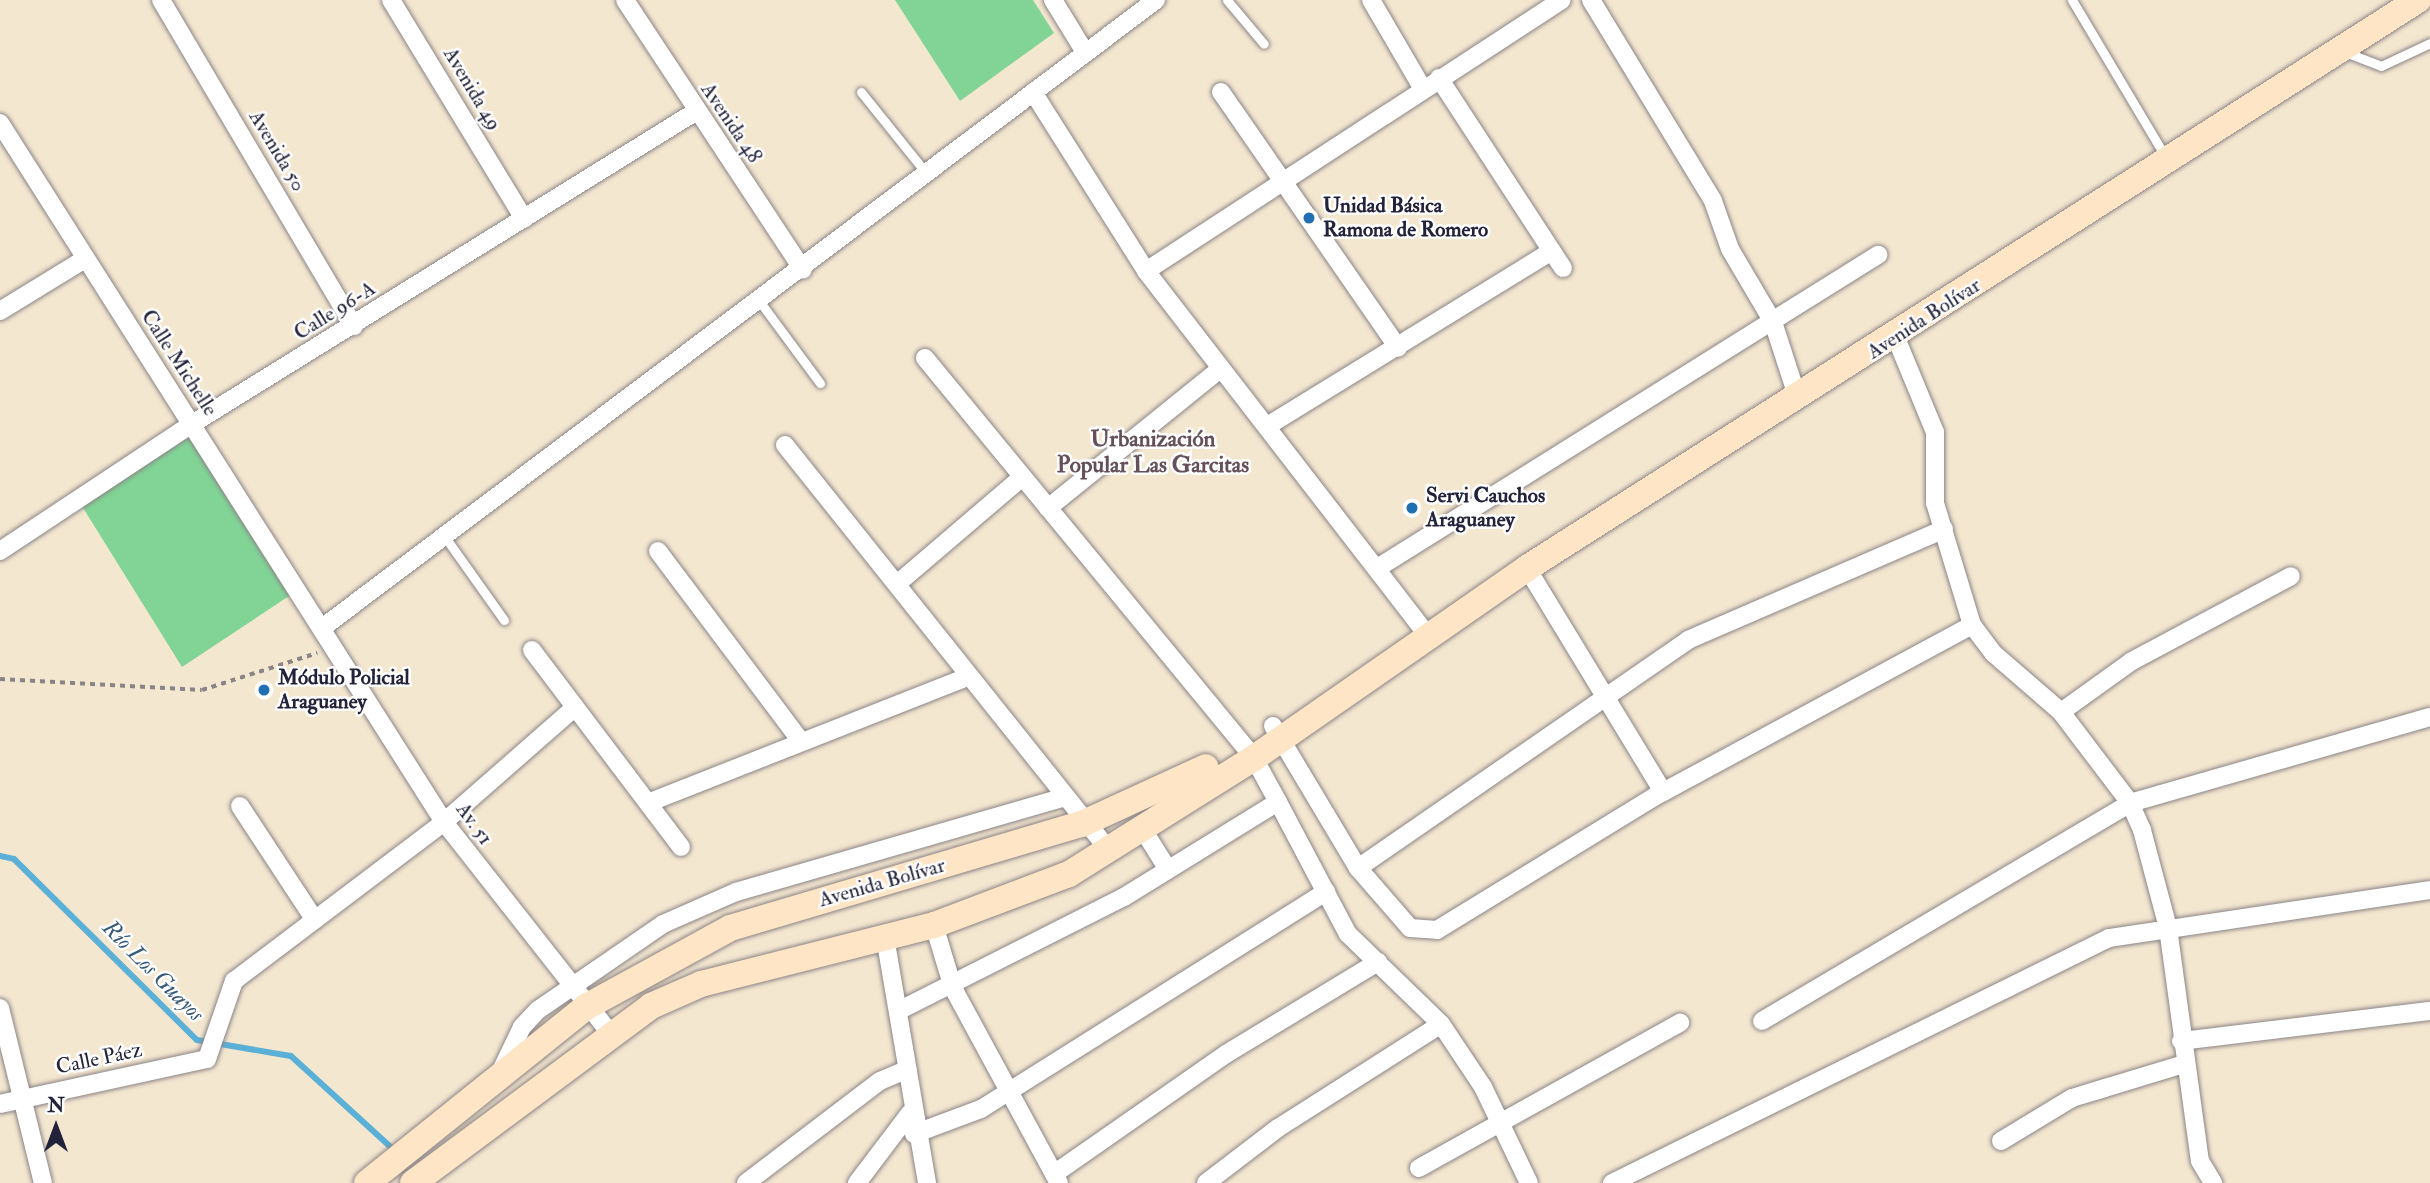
<!DOCTYPE html>
<html>
<head>
<meta charset="utf-8">
<style>
  body { margin:0 }
  #map { position:relative; width:2430px; height:1183px; overflow:hidden; background:#f4e7d0; font-family:"IM FELL Double Pica",serif }
  div>[style] { position:absolute }
  [style*='--x'] { left:calc(var(--x)*1px); top:calc(var(--y)*1px); width:calc(var(--w)*1px); rotate:calc(var(--a)*1deg) }
  .green>* { inset:0; background:#81d496 }
  .stream>* { height:6px; margin:-3px; padding:0 3px; transform-origin:3px; border-radius:3px; background:#5ab0d7 }
  .path>* { height:3.5px; margin-top:-1.75px; transform-origin:0; background:repeating-linear-gradient(90deg,#8b8486 0 5px,transparent 0 10px) }
  .roads { filter:drop-shadow(0 0 2px #8b8486) drop-shadow(0 0 2px #8b8486) }
  .lane>* { height:9px; margin:-4.5px; padding:0 4.5px; transform-origin:4.5px; border-radius:4.5px; background:#fff }
  .street>* { height:18px; margin:-9px; padding:0 9px; transform-origin:9px; border-radius:9px; background:#fff }
  .secondary>* { height:26px; margin:-13px; padding:0 13px; transform-origin:13px; border-radius:13px; background:#fde5c5 }
  .dots>* { width:19px; height:19px; translate:-50% -50%; box-sizing:border-box; border:4px solid #fff; border-radius:50% }
  span { translate:-50% -50%; white-space:nowrap; text-align:center; line-height:1.15; -webkit-text-stroke:5px #fff; paint-order:stroke }
  .street-label { font-size:21px; color:#22223b }
  .poi-label { font-size:21px; color:#22223b; font-weight:700 }
  .left { translate:0 -50%; text-align:left }
  .neighbourhood-label { font-size:23px; color:#655059; font-weight:700 }
  .water-label { font-size:23px; color:#385b79; font-style:italic }
  .north { position:absolute; left:21px; top:1092px; width:70px; height:70px; -webkit-text-stroke:5px #fff; paint-order:stroke; rotate:0deg; font-size:19px; font-weight:700; line-height:28px; text-align:center; color:#22223b }
  .north::after { content:''; display:block; margin:auto; width:24px; height:32px; background:#22223b; clip-path:polygon(50% 0,100% 100%,50% 72%,0 100%) }
</style>
</head>
<body>
<div id="map">
  <div class="green">
    <i style="clip-path:polygon(895px 0,1033px 0,1054px 33px,960px 101px)"></i>
    <i style="clip-path:polygon(191px 431px,295px 592px,182px 667px,80px 503px)"></i>
  </div>
  <div class="stream">
    <i style="--x:0;--y:856;--w:14;--a:12"></i>
    <i style="--x:14;--y:859;--w:257;--a:44.7"></i>
    <i style="--x:197;--y:1040;--w:95;--a:9.7"></i>
    <i style="--x:291;--y:1056;--w:142;--a:42.4"></i>
  </div>
  <div class="path">
    <i style="--x:0;--y:679;--w:202;--a:3.1"></i>
    <i style="--x:202;--y:690;--w:121;--a:-17.8"></i>
  </div>
  <div class="roads">
    <div class="lane">
      <i style="--x:1227;--y:0;--w:57;--a:49.9"></i>
      <i style="--x:2072;--y:0;--w:182;--a:59.2"></i>
      <i style="--x:2345;--y:52;--w:39;--a:21"></i>
      <i style="--x:2381;--y:66;--w:54;--a:-25.1"></i>
      <i style="--x:861;--y:92;--w:105;--a:51.2"></i>
      <i style="--x:760;--y:302;--w:101;--a:53.5"></i>
      <i style="--x:445;--y:537;--w:102;--a:54.6"></i>
    </div>
    <div class="street">
      <i style="--x:161;--y:0;--w:379;--a:59.4"></i>
      <i style="--x:391;--y:0;--w:256;--a:58.7"></i>
      <i style="--x:625;--y:0;--w:323;--a:56.6"></i>
      <i style="--x:1053;--y:0;--w:61;--a:58.4"></i>
      <i style="--x:1371;--y:0;--w:103;--a:59.7"></i>
      <i style="--x:1591;--y:0;--w:235;--a:58.7"></i>
      <i style="--x:1713;--y:201;--w:51;--a:70.5"></i>
      <i style="--x:1730;--y:249;--w:85;--a:59.5"></i>
      <i style="--x:1773;--y:322;--w:81;--a:72"></i>
      <i style="--x:1439;--y:78;--w:227;--a:56.9"></i>
      <i style="--x:1033;--y:92;--w:212;--a:57.7"></i>
      <i style="--x:1146;--y:271;--w:460;--a:52.3"></i>
      <i style="--x:1221;--y:92;--w:311;--a:55.3"></i>
      <i style="--x:0;--y:123;--w:828;--a:57.58"></i>
      <i style="--x:444;--y:822;--w:267;--a:51.8"></i>
      <i style="--x:1146;--y:271;--w:496;--a:-33.1"></i>
      <i style="--x:0;--y:311;--w:100;--a:-31.5"></i>
      <i style="--x:1896;--y:338;--w:102;--a:67.5"></i>
      <i style="--x:1935;--y:432;--w:71;--a:90"></i>
      <i style="--x:1935;--y:503;--w:127;--a:73.1"></i>
      <i style="--x:1972;--y:625;--w:35;--a:53"></i>
      <i style="--x:1993;--y:653;--w:90;--a:40.9"></i>
      <i style="--x:2061;--y:712;--w:114;--a:52.8"></i>
      <i style="--x:2130;--y:803;--w:30;--a:66"></i>
      <i style="--x:2142;--y:830;--w:101;--a:75.1"></i>
      <i style="--x:2168;--y:928;--w:235;--a:82.2"></i>
      <i style="--x:2200;--y:1161;--w:26;--a:59"></i>
      <i style="--x:925;--y:358;--w:518;--a:50.56"></i>
      <i style="--x:1254;--y:758;--w:50;--a:61.4"></i>
      <i style="--x:1269;--y:425;--w:332;--a:-31.6"></i>
      <i style="--x:785;--y:445;--w:517;--a:51.36"></i>
      <i style="--x:1048;--y:508;--w:220;--a:-38.9"></i>
      <i style="--x:0;--y:551;--w:230;--a:-33.5"></i>
      <i style="--x:192;--y:424;--w:592;--a:-31.81"></i>
      <i style="--x:658;--y:551;--w:236;--a:53.1"></i>
      <i style="--x:1379;--y:567;--w:589;--a:-32.02"></i>
      <i style="--x:1527;--y:568;--w:262;--a:58.7"></i>
      <i style="--x:897;--y:584;--w:163;--a:-40.5"></i>
      <i style="--x:322;--y:628;--w:1044;--a:-36.98"></i>
      <i style="--x:532;--y:650;--w:247;--a:52.9"></i>
      <i style="--x:2061;--y:712;--w:87;--a:-35.7"></i>
      <i style="--x:2132;--y:661;--w:180;--a:-28.1"></i>
      <i style="--x:1273;--y:726;--w:165;--a:59.1"></i>
      <i style="--x:1358;--y:868;--w:79;--a:49.1"></i>
      <i style="--x:1410;--y:928;--w:27;--a:4"></i>
      <i style="--x:1437;--y:930;--w:255;--a:-31.5"></i>
      <i style="--x:1654;--y:797;--w:362;--a:-28.4"></i>
      <i style="--x:650;--y:802;--w:342;--a:-21.5"></i>
      <i style="--x:240;--y:806;--w:136;--a:56.7"></i>
      <i style="--x:1142;--y:828;--w:47;--a:58"></i>
      <i style="--x:1358;--y:868;--w:401;--a:-34.6"></i>
      <i style="--x:1688;--y:640;--w:279;--a:-23.4"></i>
      <i style="--x:934;--y:925;--w:66;--a:73.2"></i>
      <i style="--x:953;--y:988;--w:222;--a:61.5"></i>
      <i style="--x:885;--y:937;--w:250;--a:80.3"></i>
      <i style="--x:0;--y:1008;--w:180;--a:76.2"></i>
      <i style="--x:898;--y:1011;--w:253;--a:-26.8"></i>
      <i style="--x:1124;--y:897;--w:181;--a:-31.7"></i>
      <i style="--x:1278;--y:802;--w:149;--a:62.1"></i>
      <i style="--x:1348;--y:934;--w:129;--a:44.1"></i>
      <i style="--x:1441;--y:1024;--w:76;--a:56.3"></i>
      <i style="--x:1483;--y:1087;--w:106;--a:64.4"></i>
      <i style="--x:1762;--y:1021;--w:428;--a:-30.6"></i>
      <i style="--x:2130;--y:803;--w:312;--a:-16"></i>
      <i style="--x:2181;--y:1041;--w:251;--a:-6.9"></i>
      <i style="--x:499;--y:1075;--w:53;--a:-64.4"></i>
      <i style="--x:522;--y:1027;--w:23;--a:-47"></i>
      <i style="--x:538;--y:1010;--w:152;--a:-34.5"></i>
      <i style="--x:663;--y:924;--w:80;--a:-23.7"></i>
      <i style="--x:736;--y:892;--w:339;--a:-16.1"></i>
      <i style="--x:0;--y:1104;--w:212;--a:-12.3"></i>
      <i style="--x:207;--y:1059;--w:83;--a:-70.9"></i>
      <i style="--x:234;--y:981;--w:263;--a:-37.1"></i>
      <i style="--x:444;--y:822;--w:170;--a:-41.2"></i>
      <i style="--x:914;--y:1134;--w:72;--a:-20.5"></i>
      <i style="--x:981;--y:1109;--w:408;--a:-32.2"></i>
      <i style="--x:2001;--y:1141;--w:83;--a:-31.2"></i>
      <i style="--x:2072;--y:1098;--w:117;--a:-16.9"></i>
      <i style="--x:1419;--y:1168;--w:299;--a:-29.1"></i>
      <i style="--x:1054;--y:1174;--w:210;--a:-34.9"></i>
      <i style="--x:1226;--y:1054;--w:178;--a:-31.2"></i>
      <i style="--x:746;--y:1183;--w:168;--a:-37.3"></i>
      <i style="--x:880;--y:1081;--w:30;--a:-23"></i>
      <i style="--x:857;--y:1183;--w:88;--a:-52.9"></i>
      <i style="--x:1206;--y:1183;--w:91;--a:-37.4"></i>
      <i style="--x:1278;--y:1128;--w:193;--a:-32.5"></i>
      <i style="--x:1612;--y:1183;--w:554;--a:-26.24"></i>
      <i style="--x:2109;--y:938;--w:325;--a:-8.5"></i>
    </div>
    <div class="secondary">
      <i style="--x:367;--y:1183;--w:281;--a:-38.8"></i>
      <i style="--x:586;--y:1007;--w:164;--a:-28.7"></i>
      <i style="--x:730;--y:928;--w:367;--a:-16.5"></i>
      <i style="--x:1082;--y:824;--w:136;--a:-24.7"></i>
      <i style="--x:413;--y:1183;--w:297;--a:-36.6"></i>
      <i style="--x:651;--y:1006;--w:55;--a:-23.7"></i>
      <i style="--x:701;--y:984;--w:240;--a:-14.2"></i>
      <i style="--x:934;--y:925;--w:144;--a:-20.7"></i>
      <i style="--x:1069;--y:874;--w:218;--a:-32.1"></i>
      <i style="--x:1254;--y:758;--w:333;--a:-34.8"></i>
      <i style="--x:1527;--y:568;--w:1057;--a:-32.52"></i>
    </div>
  </div>
  <div class="dots">
    <i style="left:1309px;top:218px;background:#1f6fb2"></i>
    <i style="left:1412px;top:508px;background:#1f6fb2"></i>
    <i style="left:264px;top:690px;background:#1f6fb2"></i>
  </div>
  <div class="street-label">
    <span style="left:472px;top:89px;rotate:59deg">Avenida 49</span>
    <span style="left:731px;top:123px;rotate:56deg">Avenida 48</span>
    <span style="left:277px;top:151px;rotate:59deg">Avenida 50</span>
    <span style="left:335px;top:311px;rotate:-32deg">Calle 96-A</span>
    <span style="left:1924px;top:319px;rotate:-33deg">Avenida Bolívar</span>
    <span style="left:179px;top:363px;rotate:57deg">Calle Michelle</span>
    <span style="left:474px;top:824px;rotate:54deg">Av. 51</span>
    <span style="left:882px;top:883px;rotate:-16deg">Avenida Bolívar</span>
    <span style="left:99px;top:1059px;rotate:-12deg">Calle Páez</span>
  </div>
  <div class="poi-label">
    <span class="left" style="left:1323px;top:218px">Unidad Básica<br>Ramona de Romero</span>
    <span class="left" style="left:1426px;top:508px">Servi Cauchos<br>Araguaney</span>
    <span class="left" style="left:278px;top:690px">Módulo Policial<br>Araguaney</span>
  </div>
  <div class="neighbourhood-label">
    <span style="left:1153px;top:452px">Urbanización<br>Popular Las Garcitas</span>
  </div>
  <div class="water-label">
    <span style="left:153px;top:971px;rotate:45deg">Río Los Guayos</span>
  </div>
  <div class="north">N</div>
</div>
</body>
</html>
